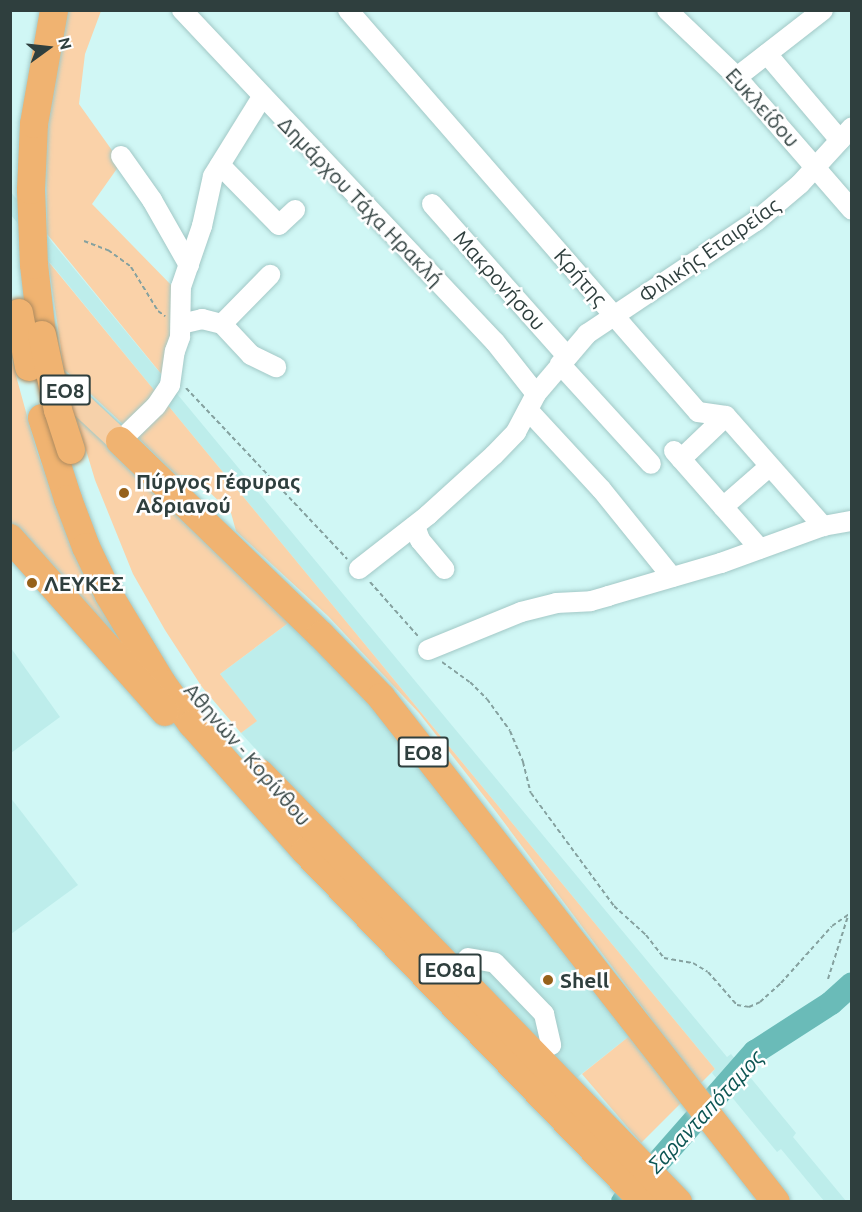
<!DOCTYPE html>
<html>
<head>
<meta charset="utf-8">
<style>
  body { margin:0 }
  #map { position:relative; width:862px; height:1212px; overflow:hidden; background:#d0f7f5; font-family:Ubuntu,sans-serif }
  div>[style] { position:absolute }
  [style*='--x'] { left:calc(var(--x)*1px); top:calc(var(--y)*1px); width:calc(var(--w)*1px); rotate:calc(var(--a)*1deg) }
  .built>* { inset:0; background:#bdedeb }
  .green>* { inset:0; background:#fad2a9 }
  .river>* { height:24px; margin:-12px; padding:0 12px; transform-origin:12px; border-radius:12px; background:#6abbb8 }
  .path>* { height:2px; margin-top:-1px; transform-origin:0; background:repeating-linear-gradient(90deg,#85a19f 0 4.5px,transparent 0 7.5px) }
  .roads { filter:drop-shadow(0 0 2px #a2c8c6) drop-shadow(0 0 2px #a2c8c6) }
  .minor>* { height:20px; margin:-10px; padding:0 10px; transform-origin:10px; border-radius:10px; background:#fff }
  .major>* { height:24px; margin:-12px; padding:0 12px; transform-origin:12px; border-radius:12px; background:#f6d1aa }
  .highway>* { height:28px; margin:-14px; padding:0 14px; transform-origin:14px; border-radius:14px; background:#f0b371 }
  .bridges { filter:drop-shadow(0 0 2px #ac8a5f) drop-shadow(0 0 2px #ac8a5f) }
  .highway-bridge>* { height:28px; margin:-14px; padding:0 14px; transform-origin:14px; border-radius:14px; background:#f0b371 }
  .dots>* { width:16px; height:16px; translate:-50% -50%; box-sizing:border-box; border:3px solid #fff; border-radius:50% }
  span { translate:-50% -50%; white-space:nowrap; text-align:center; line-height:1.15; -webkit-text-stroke:5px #fff; paint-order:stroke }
  .shield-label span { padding:2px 4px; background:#fff; border:2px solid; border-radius:4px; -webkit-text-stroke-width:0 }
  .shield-label { font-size:20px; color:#2f3f3e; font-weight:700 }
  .street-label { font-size:21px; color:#2f3f3e }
  .poi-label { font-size:21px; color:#2f3f3e; font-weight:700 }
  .left { translate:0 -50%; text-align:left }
  .water-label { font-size:22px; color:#0d5654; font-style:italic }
  .frame { position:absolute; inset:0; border:12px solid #2f3f3e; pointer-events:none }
  .north { position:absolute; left:18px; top:18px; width:60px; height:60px; -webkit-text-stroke:4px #fff; paint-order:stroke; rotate:75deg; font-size:16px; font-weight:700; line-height:24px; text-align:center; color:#2f3f3e }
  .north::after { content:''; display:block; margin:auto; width:21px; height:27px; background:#2f3f3e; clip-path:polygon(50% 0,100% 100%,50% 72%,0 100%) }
</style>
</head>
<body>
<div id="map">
  <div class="built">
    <i style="clip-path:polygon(10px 191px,170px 385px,159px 396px,11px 215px)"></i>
    <i style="clip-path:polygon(173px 389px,727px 1057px,731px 1054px,796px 1133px,793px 1137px,846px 1201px,824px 1201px,781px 1149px,777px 1152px,712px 1073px,715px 1069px,166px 403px)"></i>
    <i style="clip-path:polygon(291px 621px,337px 663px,632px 1034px,574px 1080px,321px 821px,241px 733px,256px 721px,220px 674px)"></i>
    <i style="clip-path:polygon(11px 648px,60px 717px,11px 753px,10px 753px)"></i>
    <i style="clip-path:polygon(10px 797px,78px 885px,11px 934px,10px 934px)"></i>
  </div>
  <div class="green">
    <i style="clip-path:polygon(64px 11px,101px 11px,85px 54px,79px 104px,121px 163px,92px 204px,176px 290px,167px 381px,47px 234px,46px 148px,51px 94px)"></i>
    <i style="clip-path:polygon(48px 261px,159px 396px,126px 427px,64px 369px)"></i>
    <i style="clip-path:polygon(10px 354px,37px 452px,68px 535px,136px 667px,11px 533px)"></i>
    <i style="clip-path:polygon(166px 403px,715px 1069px,696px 1088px,649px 1016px,494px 809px,419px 713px,328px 616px,236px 531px,231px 513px,192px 475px,176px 475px,137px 437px)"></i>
    <i style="clip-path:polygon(74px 410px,291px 621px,220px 674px,257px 721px,241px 733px,202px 687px,165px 630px,133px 574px,95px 480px)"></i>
    <i style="clip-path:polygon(632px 1034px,683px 1101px,641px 1143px,582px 1074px)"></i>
  </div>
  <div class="river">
    <i style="--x:623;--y:1202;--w:200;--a:-48.7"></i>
    <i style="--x:755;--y:1052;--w:90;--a:-32.8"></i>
    <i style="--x:831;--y:1003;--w:28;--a:-42"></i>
  </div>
  <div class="path">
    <i style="--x:84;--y:241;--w:26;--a:21"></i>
    <i style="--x:108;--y:250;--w:29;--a:36"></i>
    <i style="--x:131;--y:267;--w:52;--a:58.5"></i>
    <i style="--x:158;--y:311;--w:9;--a:36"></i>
    <i style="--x:186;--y:388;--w:235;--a:46.7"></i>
    <i style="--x:370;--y:582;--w:72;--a:48.4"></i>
    <i style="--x:442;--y:662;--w:34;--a:36"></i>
    <i style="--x:470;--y:682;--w:24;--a:45"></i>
    <i style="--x:487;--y:699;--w:39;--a:54"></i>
    <i style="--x:510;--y:731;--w:34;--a:67"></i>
    <i style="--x:523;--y:762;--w:32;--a:76"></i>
    <i style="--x:531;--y:793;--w:140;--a:53.7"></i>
    <i style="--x:614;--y:906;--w:43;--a:42.2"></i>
    <i style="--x:646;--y:935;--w:29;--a:52"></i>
    <i style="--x:664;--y:958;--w:29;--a:10"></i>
    <i style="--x:693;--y:963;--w:17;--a:31"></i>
    <i style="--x:708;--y:972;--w:44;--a:48.7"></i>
    <i style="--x:737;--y:1005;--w:12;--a:9"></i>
    <i style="--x:749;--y:1007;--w:12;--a:-24"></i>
    <i style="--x:760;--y:1002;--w:28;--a:-42"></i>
    <i style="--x:781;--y:983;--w:76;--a:-48.2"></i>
    <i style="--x:832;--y:926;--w:24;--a:-35"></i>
    <i style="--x:828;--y:979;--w:66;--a:-72.4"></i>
  </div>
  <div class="roads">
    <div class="minor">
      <i style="--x:182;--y:10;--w:456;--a:46.7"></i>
      <i style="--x:495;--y:342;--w:66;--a:51.7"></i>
      <i style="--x:348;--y:10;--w:533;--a:48.96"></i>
      <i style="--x:698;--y:412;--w:28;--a:8"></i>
      <i style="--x:726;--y:416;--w:147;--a:48.6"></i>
      <i style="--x:667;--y:10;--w:91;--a:43.7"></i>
      <i style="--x:733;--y:73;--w:181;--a:49"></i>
      <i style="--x:767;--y:54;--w:113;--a:49.7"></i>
      <i style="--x:737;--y:77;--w:109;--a:-37.9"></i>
      <i style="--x:121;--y:156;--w:54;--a:54.8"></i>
      <i style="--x:152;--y:200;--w:75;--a:60.4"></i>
      <i style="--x:220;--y:165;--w:84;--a:45.5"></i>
      <i style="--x:279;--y:225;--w:22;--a:-43"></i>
      <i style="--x:432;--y:204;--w:203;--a:48.4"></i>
      <i style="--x:181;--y:324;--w:22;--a:-13"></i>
      <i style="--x:202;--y:319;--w:21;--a:14"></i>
      <i style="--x:222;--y:324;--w:42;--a:46.9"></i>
      <i style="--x:251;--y:355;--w:28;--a:26"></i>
      <i style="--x:222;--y:324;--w:69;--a:-45.6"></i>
      <i style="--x:560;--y:364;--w:135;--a:47.7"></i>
      <i style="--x:528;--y:410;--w:108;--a:47.3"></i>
      <i style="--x:601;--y:489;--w:113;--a:51.1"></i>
      <i style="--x:120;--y:441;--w:50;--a:-44.2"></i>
      <i style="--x:156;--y:406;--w:25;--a:-56"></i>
      <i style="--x:170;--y:385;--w:34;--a:-82"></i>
      <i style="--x:175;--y:351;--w:15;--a:-70"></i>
      <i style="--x:180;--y:337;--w:50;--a:-88.9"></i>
      <i style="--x:181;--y:287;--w:65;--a:-71"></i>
      <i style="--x:202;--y:226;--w:51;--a:-77.6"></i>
      <i style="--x:213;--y:176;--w:93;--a:-58.2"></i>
      <i style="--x:674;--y:451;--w:130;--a:48.7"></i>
      <i style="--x:681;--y:459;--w:62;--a:-43.7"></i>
      <i style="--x:723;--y:507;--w:62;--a:-41.1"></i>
      <i style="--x:415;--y:526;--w:15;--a:70"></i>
      <i style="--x:420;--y:540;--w:38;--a:50"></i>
      <i style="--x:359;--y:569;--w:88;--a:-38"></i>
      <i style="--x:428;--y:515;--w:89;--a:-42.3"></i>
      <i style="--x:494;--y:455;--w:32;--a:-46"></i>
      <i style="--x:516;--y:432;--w:43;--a:-62.2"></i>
      <i style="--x:536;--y:394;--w:79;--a:-49.6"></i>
      <i style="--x:587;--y:334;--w:203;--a:-33.8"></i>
      <i style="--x:756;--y:221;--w:57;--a:-40.1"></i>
      <i style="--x:800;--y:184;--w:77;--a:-47.6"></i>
      <i style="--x:428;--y:650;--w:100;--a:-22.2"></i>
      <i style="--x:521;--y:612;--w:36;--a:-14"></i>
      <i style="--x:556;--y:603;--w:35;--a:-3"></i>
      <i style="--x:591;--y:601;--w:18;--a:-16"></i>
      <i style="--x:608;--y:596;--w:118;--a:-16.3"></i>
      <i style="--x:721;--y:563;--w:109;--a:-19.9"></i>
      <i style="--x:823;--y:526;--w:29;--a:-10"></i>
      <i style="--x:468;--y:958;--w:27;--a:10"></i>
      <i style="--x:495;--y:963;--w:71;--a:46.1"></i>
      <i style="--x:544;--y:1014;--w:32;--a:77"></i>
    </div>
    <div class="major">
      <i style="--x:47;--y:373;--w:100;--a:43"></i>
    </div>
    <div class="highway">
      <i style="--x:42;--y:335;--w:70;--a:-96.5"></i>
      <i style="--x:34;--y:265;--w:75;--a:-92.3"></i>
      <i style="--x:31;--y:190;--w:66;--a:-87.4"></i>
      <i style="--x:34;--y:124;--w:116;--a:-80"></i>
      <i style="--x:42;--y:418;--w:85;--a:72.2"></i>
      <i style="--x:68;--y:499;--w:51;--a:69.4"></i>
      <i style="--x:86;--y:547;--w:53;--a:64.4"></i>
      <i style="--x:109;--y:595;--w:103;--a:58.9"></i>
      <i style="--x:162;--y:683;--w:51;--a:53.8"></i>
      <i style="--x:192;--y:724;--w:170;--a:48.3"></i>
      <i style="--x:305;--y:851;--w:488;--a:46"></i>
      <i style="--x:120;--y:441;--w:279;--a:44"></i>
      <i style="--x:321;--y:635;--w:86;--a:45.9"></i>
      <i style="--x:381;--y:697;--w:641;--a:51.97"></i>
      <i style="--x:10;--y:538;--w:233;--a:48.3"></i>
      <i style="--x:260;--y:773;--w:599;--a:45.74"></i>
    </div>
  </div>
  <div class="bridges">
    <div class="highway-bridge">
      <i style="--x:19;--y:313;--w:55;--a:79.5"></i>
      <i style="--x:42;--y:335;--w:77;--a:78"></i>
      <i style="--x:58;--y:410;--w:42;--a:72"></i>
    </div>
  </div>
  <div class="dots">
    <i style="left:124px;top:493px;background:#97611a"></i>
    <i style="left:32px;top:583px;background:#97611a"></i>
    <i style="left:548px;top:980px;background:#97611a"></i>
  </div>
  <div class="shield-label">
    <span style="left:65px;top:390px">ΕΟ8</span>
    <span style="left:423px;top:752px">ΕΟ8</span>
    <span style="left:450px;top:969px">ΕΟ8α</span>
  </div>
  <div class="street-label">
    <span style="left:763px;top:107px;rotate:48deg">Ευκλείδου</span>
    <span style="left:361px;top:201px;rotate:46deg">Δημάρχου Τάχα Ηρακλή</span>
    <span style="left:709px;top:250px;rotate:-35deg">Φιλικής Εταιρείας</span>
    <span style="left:581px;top:277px;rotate:49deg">Κρήτης</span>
    <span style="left:500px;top:280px;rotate:48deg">Μακρονήσου</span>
    <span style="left:248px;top:754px;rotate:49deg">Αθηνών - Κορίνθου</span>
  </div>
  <div class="poi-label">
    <span class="left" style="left:136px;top:493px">Πύργος Γέφυρας<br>Αδριανού</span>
    <span class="left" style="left:44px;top:583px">ΛΕΥΚΕΣ</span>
    <span class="left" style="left:560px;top:980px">Shell</span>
  </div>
  <div class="water-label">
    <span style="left:705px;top:1111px;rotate:-47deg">Σαρανταπόταμος</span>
  </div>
  <div class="frame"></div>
  <div class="north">N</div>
</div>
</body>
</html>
